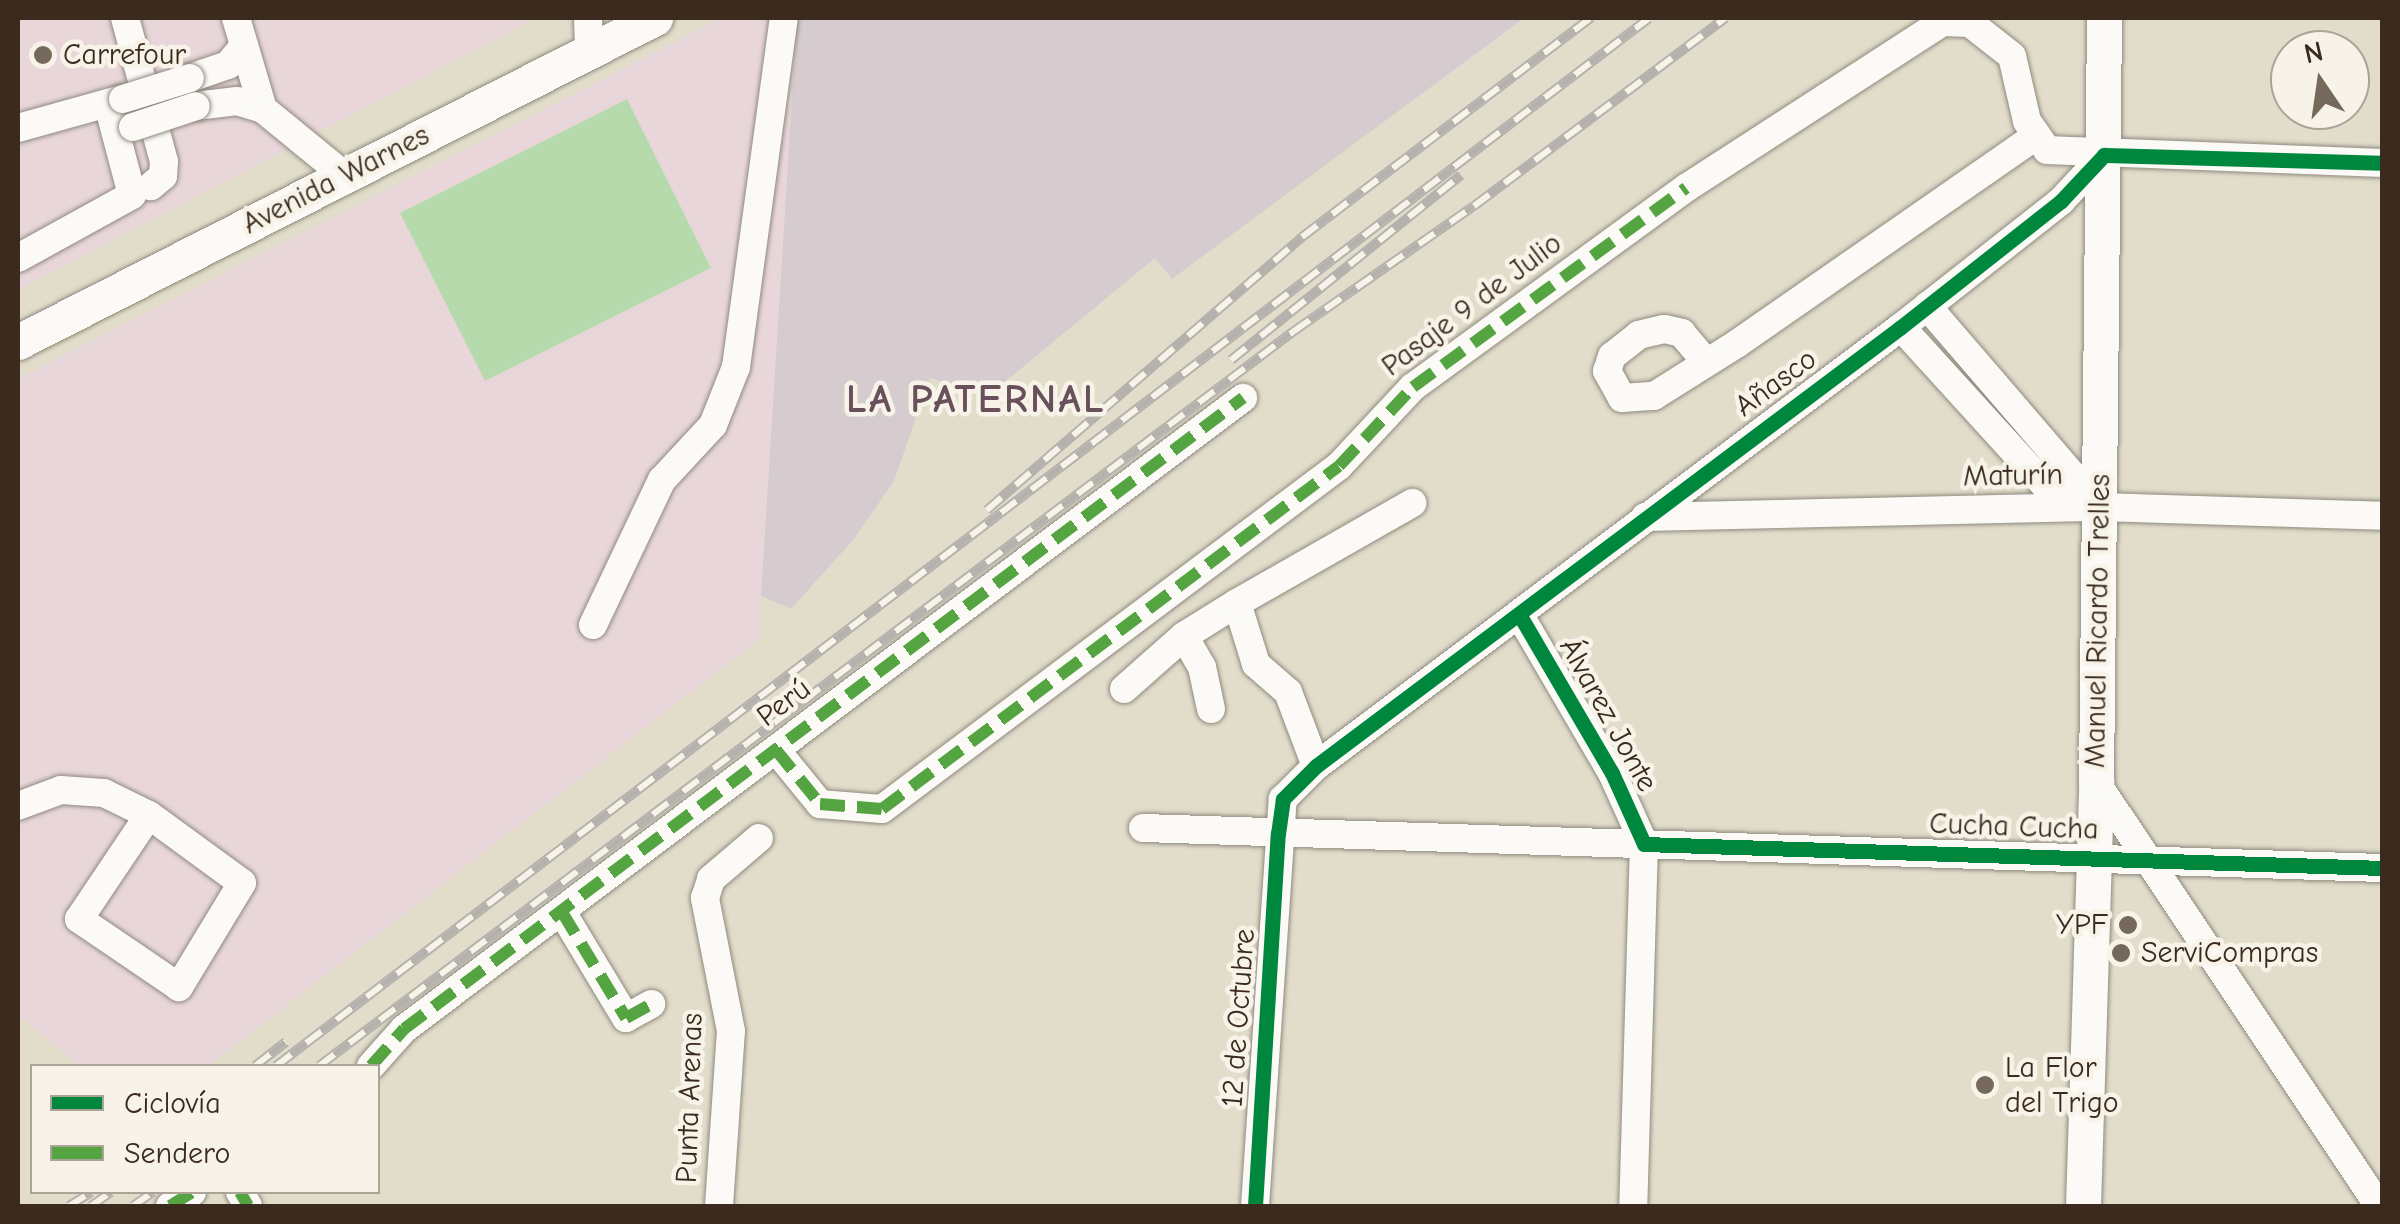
<!DOCTYPE html>
<html>
<head>
<meta charset="utf-8">
<style>
  body { margin:0 }
  #map { position:relative; width:2400px; height:1224px; overflow:hidden; background:#e2ddcb; font-family:"Comic Neue",sans-serif }
  div>[style] { position:absolute }
  [style*='--x'] { left:calc(var(--x)*1px); top:calc(var(--y)*1px); width:calc(var(--w)*1px); rotate:calc(var(--a)*1deg) }
  .built>* { inset:0; background:#e9d6da }
  .industrial>* { inset:0; background:#d6cccf }
  .green>* { inset:0; background:#b6daab }
  .roads { filter:drop-shadow(0 0 2px #8f8a7f) drop-shadow(0 0 2px #8f8a7f) }
  .minor>* { height:28px; margin:-14px; padding:0 14px; transform-origin:14px; border-radius:14px; background:#fbfaf7 }
  .major>* { height:35px; margin:-17.5px; padding:0 17.5px; transform-origin:17.5px; border-radius:17.5px; background:#fbfaf7 }
  .rail>* { height:10px; margin-top:-5px; transform-origin:0; background:repeating-linear-gradient(90deg,#f7f3e8 0 19px,#b5b2ae 0 38px); box-sizing:border-box; border-block:2px solid #b5b2ae }
  .bridges { filter:drop-shadow(0 0 2px #8f8a7f) drop-shadow(0 0 2px #8f8a7f) }
  .minor-bridge>* { height:28px; margin:-14px; padding:0 14px; transform-origin:14px; border-radius:14px; background:#fbfaf7 }
  .quiet>* { height:12px; margin-top:-6px; transform-origin:0; background:repeating-linear-gradient(90deg,#54a441 0 25px,transparent 0 37px) }
  .cycleway>* { height:15px; margin:-7.5px; padding:0 7.5px; transform-origin:7.5px; border-radius:7.5px; background:#00873e }
  .dots>* { width:28px; height:28px; translate:-50% -50%; box-sizing:border-box; border:5px solid #f7f3e8; border-radius:50% }
  span { translate:-50% -50%; white-space:nowrap; text-align:center; line-height:1.15; -webkit-text-stroke:9px #f7f3e8; paint-order:stroke }
  .poi-label { font-size:30px; color:#3b2a1e }
  .left { translate:0 -50%; text-align:left }
  .right { translate:-100% -50%; text-align:right }
  .street-label { font-size:30px; color:#3b2a1e }
  .district-label { font-size:40px; color:#69515b; font-weight:700; letter-spacing:2.5px }
  .frame { position:absolute; inset:0; border:20px solid #3b2a1e; pointer-events:none }
  .legend { position:absolute; left:30px; top:1064px; width:350px; height:130px; box-sizing:border-box; background:#f7f3e8; border:2px solid #aca397; margin:0; padding:12px 18px; list-style:none; font-size:30px; color:#3b2a1e }
  .legend li { display:flex; align-items:center; gap:20px; height:50px }
  .legend b { width:50px; border:2px solid #aca397 }
  .north { position:absolute; left:2270px; top:30px; width:100px; height:100px; box-sizing:border-box; background:#f7f3e8; border:2px solid #aca397; border-radius:50%; rotate:347deg; font-size:28px; font-weight:700; line-height:40px; text-align:center; color:#3b2a1e }
  .north::after { content:''; display:block; margin:auto; width:35px; height:45px; background:#75695b; clip-path:polygon(50% 0,100% 100%,50% 72%,0 100%) }
</style>
</head>
<body>
<div id="map">
  <div class="built">
    <i style="clip-path:polygon(18px 18px,536px 18px,18px 290px)"></i>
    <i style="clip-path:polygon(722px 18px,797px 18px,758px 640px,208px 1066px,80px 1066px,18px 1015px,18px 379px)"></i>
  </div>
  <div class="industrial">
    <i style="clip-path:polygon(797px 18px,1524px 18px,1172px 279px,1155px 258px,989px 395px,930px 378px,894px 481px,854px 539px,791px 609px,761px 596px)"></i>
  </div>
  <div class="green">
    <i style="clip-path:polygon(627px 99px,711px 268px,485px 381px,400px 213px)"></i>
  </div>
  <div class="roads">
    <div class="minor">
      <i style="--x:125;--y:18;--w:149;--a:74.8"></i>
      <i style="--x:164;--y:162;--w:14;--a:94"></i>
      <i style="--x:163;--y:176;--w:16;--a:140"></i>
      <i style="--x:236;--y:18;--w:95;--a:73.5"></i>
      <i style="--x:588;--y:18;--w:33;--a:88"></i>
      <i style="--x:190;--y:78;--w:40;--a:-18.9"></i>
      <i style="--x:228;--y:65;--w:25;--a:-50"></i>
      <i style="--x:196;--y:106;--w:41;--a:-7"></i>
      <i style="--x:237;--y:101;--w:27;--a:17"></i>
      <i style="--x:263;--y:109;--w:107;--a:39.3"></i>
      <i style="--x:18;--y:128;--w:108;--a:-15.6"></i>
      <i style="--x:18;--y:258;--w:130;--a:-28.9"></i>
      <i style="--x:132;--y:195;--w:94;--a:-104.8"></i>
      <i style="--x:1927;--y:306;--w:264;--a:49.3"></i>
      <i style="--x:1901;--y:327;--w:211;--a:47.7"></i>
      <i style="--x:2043;--y:483;--w:52;--a:22.6"></i>
      <i style="--x:1706;--y:362;--w:38;--a:-130"></i>
      <i style="--x:1682;--y:333;--w:18;--a:-167"></i>
      <i style="--x:1664;--y:329;--w:26;--a:167"></i>
      <i style="--x:1639;--y:335;--w:34;--a:142"></i>
      <i style="--x:1612;--y:356;--w:16;--a:108"></i>
      <i style="--x:1607;--y:371;--w:31;--a:61"></i>
      <i style="--x:1622;--y:398;--w:32;--a:-4"></i>
      <i style="--x:1654;--y:396;--w:99;--a:-32.2"></i>
      <i style="--x:1738;--y:343;--w:359;--a:-34.8"></i>
      <i style="--x:1645;--y:517;--w:455;--a:-1.3"></i>
      <i style="--x:2100;--y:507;--w:282;--a:1.8"></i>
      <i style="--x:1519;--y:614;--w:184;--a:59.7"></i>
      <i style="--x:1612;--y:773;--w:78;--a:65.7"></i>
      <i style="--x:1644;--y:844;--w:362;--a:91.7"></i>
      <i style="--x:593;--y:625;--w:161;--a:-64.6"></i>
      <i style="--x:662;--y:480;--w:75;--a:-47.2"></i>
      <i style="--x:713;--y:425;--w:62;--a:-68.4"></i>
      <i style="--x:736;--y:367;--w:352;--a:-82.2"></i>
      <i style="--x:1184;--y:636;--w:36;--a:60"></i>
      <i style="--x:1202;--y:667;--w:43;--a:77.9"></i>
      <i style="--x:1124;--y:689;--w:80;--a:-41.5"></i>
      <i style="--x:1184;--y:636;--w:62;--a:-31.9"></i>
      <i style="--x:776;--y:750;--w:70;--a:50.8"></i>
      <i style="--x:820;--y:804;--w:62;--a:4.6"></i>
      <i style="--x:882;--y:809;--w:571;--a:-36.89"></i>
      <i style="--x:1339;--y:466;--w:108;--a:-46.9"></i>
      <i style="--x:1413;--y:387;--w:338;--a:-36.1"></i>
      <i style="--x:1686;--y:188;--w:306;--a:-32.9"></i>
      <i style="--x:1943;--y:22;--w:27;--a:2"></i>
      <i style="--x:1970;--y:23;--w:53;--a:38.2"></i>
      <i style="--x:2012;--y:56;--w:67;--a:77"></i>
      <i style="--x:2027;--y:121;--w:35;--a:55"></i>
      <i style="--x:2047;--y:150;--w:335;--a:2.2"></i>
      <i style="--x:1316;--y:766;--w:79;--a:-110.7"></i>
      <i style="--x:1288;--y:692;--w:43;--a:-138.8"></i>
      <i style="--x:1256;--y:664;--w:64;--a:-107.3"></i>
      <i style="--x:1237;--y:603;--w:202;--a:-29.7"></i>
      <i style="--x:2096;--y:782;--w:510;--a:56.28"></i>
      <i style="--x:18;--y:806;--w:46;--a:-20.4"></i>
      <i style="--x:61;--y:790;--w:43;--a:4"></i>
      <i style="--x:104;--y:793;--w:50;--a:26.1"></i>
      <i style="--x:149;--y:815;--w:115;--a:36.2"></i>
      <i style="--x:242;--y:883;--w:122;--a:121.2"></i>
      <i style="--x:179;--y:987;--w:121;--a:-145.8"></i>
      <i style="--x:79;--y:919;--w:125;--a:-56.1"></i>
      <i style="--x:1143;--y:828;--w:1240;--a:1.85"></i>
      <i style="--x:562;--y:912;--w:124;--a:58.9"></i>
      <i style="--x:626;--y:1018;--w:29;--a:-29"></i>
      <i style="--x:371;--y:1066;--w:50;--a:-48.3"></i>
      <i style="--x:404;--y:1029;--w:1050;--a:-36.95"></i>
      <i style="--x:240;--y:1192;--w:16;--a:60"></i>
      <i style="--x:170;--y:1206;--w:26;--a:-32"></i>
      <i style="--x:719;--y:1206;--w:175;--a:-86.1"></i>
      <i style="--x:731;--y:1031;--w:136;--a:-101.1"></i>
      <i style="--x:705;--y:898;--w:20;--a:-72"></i>
      <i style="--x:711;--y:879;--w:63;--a:-40.5"></i>
      <i style="--x:1255;--y:1206;--w:408;--a:-86.1"></i>
      <i style="--x:1283;--y:799;--w:47;--a:-45"></i>
      <i style="--x:1316;--y:766;--w:731;--a:-36.89"></i>
      <i style="--x:1901;--y:327;--w:204;--a:-38.2"></i>
      <i style="--x:2061;--y:201;--w:63;--a:-46.9"></i>
    </div>
    <div class="major">
      <i style="--x:18;--y:342;--w:715;--a:-26.96"></i>
      <i style="--x:2083;--y:1206;--w:424;--a:-88.2"></i>
      <i style="--x:2096;--y:782;--w:764;--a:-89.4"></i>
    </div>
  </div>
  <div class="rail">
    <i style="--x:1231;--y:360;--w:295;--a:-38.8"></i>
    <i style="--x:987;--y:510;--w:417;--a:-40.9"></i>
    <i style="--x:1302;--y:237;--w:363;--a:-37.2"></i>
    <i style="--x:255;--y:1066;--w:39;--a:-38"></i>
    <i style="--x:276;--y:1066;--w:1727;--a:-37.35"></i>
    <i style="--x:319;--y:1066;--w:1221;--a:-37.01"></i>
    <i style="--x:1294;--y:331;--w:219;--a:-34.8"></i>
    <i style="--x:1474;--y:206;--w:314;--a:-36.8"></i>
    <i style="--x:69;--y:1206;--w:26;--a:-32"></i>
    <i style="--x:91;--y:1206;--w:24;--a:-35"></i>
    <i style="--x:133;--y:1206;--w:24;--a:-35"></i>
  </div>
  <div class="bridges">
    <div class="minor-bridge">
      <i style="--x:123;--y:99;--w:70;--a:-17.4"></i>
      <i style="--x:133;--y:127;--w:66;--a:-18.4"></i>
    </div>
  </div>
  <div class="quiet">
    <i style="--x:776;--y:750;--w:70;--a:50.8"></i>
    <i style="--x:820;--y:804;--w:62;--a:4.6"></i>
    <i style="--x:882;--y:809;--w:571;--a:-36.89"></i>
    <i style="--x:1339;--y:466;--w:108;--a:-46.9"></i>
    <i style="--x:1413;--y:387;--w:338;--a:-36.1"></i>
    <i style="--x:562;--y:912;--w:124;--a:58.9"></i>
    <i style="--x:626;--y:1018;--w:29;--a:-29"></i>
    <i style="--x:371;--y:1066;--w:50;--a:-48.3"></i>
    <i style="--x:404;--y:1029;--w:1050;--a:-36.95"></i>
    <i style="--x:240;--y:1192;--w:16;--a:60"></i>
    <i style="--x:170;--y:1206;--w:26;--a:-32"></i>
  </div>
  <div class="cycleway">
    <i style="--x:1519;--y:614;--w:184;--a:59.7"></i>
    <i style="--x:1612;--y:773;--w:78;--a:65.7"></i>
    <i style="--x:1644;--y:844;--w:738;--a:1.86"></i>
    <i style="--x:1255;--y:1206;--w:373;--a:-86.5"></i>
    <i style="--x:1278;--y:834;--w:35;--a:-82"></i>
    <i style="--x:1283;--y:799;--w:47;--a:-45"></i>
    <i style="--x:1316;--y:766;--w:731;--a:-36.89"></i>
    <i style="--x:1901;--y:327;--w:204;--a:-38.2"></i>
    <i style="--x:2061;--y:201;--w:63;--a:-46.9"></i>
    <i style="--x:2104;--y:155;--w:278;--a:1.6"></i>
  </div>
  <div class="dots">
    <i style="left:43px;top:55px;background:#75695b"></i>
    <i style="left:2128px;top:925px;background:#75695b"></i>
    <i style="left:2121px;top:953px;background:#75695b"></i>
    <i style="left:1985px;top:1085px;background:#75695b"></i>
  </div>
  <div class="poi-label">
    <span class="left" style="left:63px;top:55px">Carrefour</span>
    <span class="right" style="left:2108px;top:925px">YPF</span>
    <span class="left" style="left:2141px;top:953px">ServiCompras</span>
    <span class="left" style="left:2005px;top:1085px">La Flor<br>del Trigo</span>
  </div>
  <div class="street-label">
    <span style="left:336px;top:180px;rotate:-27deg">Avenida Warnes</span>
    <span style="left:1472px;top:305px;rotate:-37deg">Pasaje 9 de Julio</span>
    <span style="left:1776px;top:383px;rotate:-36deg">Añasco</span>
    <span style="left:2013px;top:476px;rotate:-1deg">Maturín</span>
    <span style="left:2098px;top:621px;rotate:-89deg">Manuel Ricardo Trelles</span>
    <span style="left:784px;top:703px;rotate:-37deg">Perú</span>
    <span style="left:1608px;top:715px;rotate:61deg">Álvarez Jonte</span>
    <span style="left:2014px;top:827px;rotate:2deg">Cucha Cucha</span>
    <span style="left:1239px;top:1018px;rotate:-86deg">12 de Octubre</span>
    <span style="left:690px;top:1098px;rotate:-88deg">Punta Arenas</span>
  </div>
  <div class="district-label">
    <span style="left:976px;top:399px">LA PATERNAL</span>
  </div>
  <div class="frame"></div>
  <ul class="legend">
  <li><b style="height:12px;background:#00873e"></b>Ciclovía</li>
  <li><b style="height:12px;background:#54a441"></b>Sendero</li>
  </ul>
  <div class="north">N</div>
</div>
</body>
</html>
